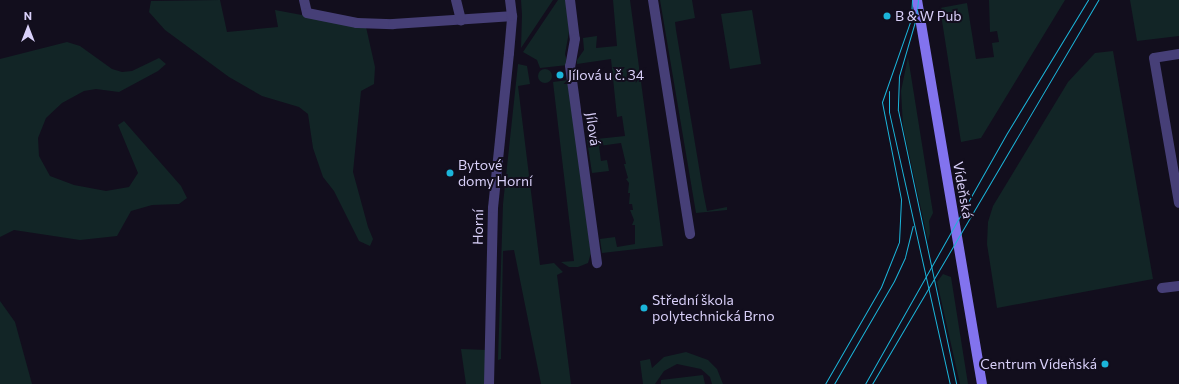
<!DOCTYPE html>
<html>
<head>
<meta charset="utf-8">
<style>
  body { margin:0 }
  #map { position:relative; width:1179px; height:384px; overflow:hidden; background:#120e1d; font-family:Commissioner,sans-serif }
  div>[style] { position:absolute }
  [style*='--x'] { left:calc(var(--x)*1px); top:calc(var(--y)*1px); width:calc(var(--w)*1px); rotate:calc(var(--a)*1deg) }
  .green>* { inset:0; background:#122526 }
  .round { border-radius:50% }
  .minor>* { height:10px; margin:-5px; padding:0 5px; transform-origin:5px; border-radius:5px; background:#463f77 }
  .secondary>* { height:10px; margin:-5px; padding:0 5px; transform-origin:5px; border-radius:5px; background:#8273ee }
  .tram>* { height:1px; margin:-0.5px; padding:0 0.5px; transform-origin:0.5px; border-radius:0.5px; background:#1bb5da }
  .dots>* { width:11px; height:11px; translate:-50% -50%; box-sizing:border-box; border:2px solid #120e1d; border-radius:50% }
  span { translate:-50% -50%; white-space:nowrap; text-align:center; line-height:1.15; -webkit-text-stroke:4px #120e1d; paint-order:stroke }
  .poi-label { font-size:14px; color:#d9d0f9 }
  .left { translate:0 -50%; text-align:left }
  .right { translate:-100% -50%; text-align:right }
  .street-label { font-size:14px; color:#d9d0f9 }
  .north { position:absolute; left:8px; top:8px; width:40px; height:40px; -webkit-text-stroke:3px #120e1d; paint-order:stroke; rotate:0deg; font-size:11px; font-weight:700; line-height:16px; text-align:center; color:#d9d0f9 }
  .north::after { content:''; display:block; margin:auto; width:14px; height:18px; background:#d9d0f9; clip-path:polygon(50% 0,100% 100%,50% 72%,0 100%) }
</style>
</head>
<body>
<div id="map">
  <div class="green">
    <i style="clip-path:polygon(220px 0,227px 32px,278px 27px,275px 10px,366px 27px,375px 67px,374px 84px,361px 91px,353px 172px,368px 227px,373px 239px,370px 246px,359px 241px,334px 191px,323px 177px,313px 148px,308px 114px,299px 107px,262px 96px,229px 77px,165px 30px,149px 12px,151px 1px)"></i>
    <i style="clip-path:polygon(521px 0,553px 0,521px 48px,522px 15px)"></i>
    <i style="clip-path:polygon(558px 0,566px 0,569px 32px,565px 54px,568px 65px,540px 68px,537px 60px,523px 52px)"></i>
    <i style="clip-path:polygon(613px 0,630px 0,663px 246px,602px 253px,600px 239px,615px 237px,617px 247px,635px 244px,635px 225px,632px 225px,634px 220px,630px 210px,633px 210px,632px 204px,629px 204px,630px 193px,628px 193px,629px 183px,626px 179px,628px 178px,624px 164px,626px 164px,621px 143px,599px 146px,601px 161px,607px 160px,609px 171px,592px 173px,587px 140px,625px 136px,622px 116px,617px 117px,611px 59px,577px 64px,577px 60px,584px 50px,583px 38px,597px 36px,596px 48px,617px 46px)"></i>
    <i style="clip-path:polygon(660px 0,692px 0,695px 18px,675px 22px,676px 30px,703px 191px,707px 211px,727px 207px,727px 210px,696px 213px)"></i>
    <i style="clip-path:polygon(989px 0,1065px 0,981px 138px,961px 142px,940px 8px,967px 3px,976px 59px,994px 57px,992px 43px,999px 42px,997px 31px,990px 32px)"></i>
    <i style="clip-path:polygon(1130px 0,1179px 0,1179px 36px,1137px 41px)"></i>
    <i style="clip-path:polygon(752px 10px,761px 64px,730px 69px,721px 14px)"></i>
    <i style="clip-path:polygon(67px 42px,80px 46px,112px 69px,122px 72px,132px 71px,159px 58px,166px 64px,158px 71px,119px 92px,96px 89px,84px 91px,62px 103px,46px 118px,38px 138px,39px 156px,50px 176px,74px 185px,106px 191px,129px 187px,138px 173px,118px 125px,124px 121px,181px 186px,187px 198px,179px 204px,152px 205px,131px 211px,117px 236px,80px 240px,14px 230px,0 237px,0 59px)"></i>
    <i style="clip-path:polygon(1113px 51px,1153px 279px,997px 308px,987px 244px,988px 222px,993px 206px,1068px 82px,1095px 53px)"></i>
    <i style="clip-path:polygon(908px 57px,933px 213px,929px 221px,930px 233px,928px 241px,903px 126px,901px 91px)"></i>
    <i style="clip-path:polygon(518px 64px,527px 66px,530px 84px,518px 86px,540px 265px,554px 263px,563px 272px,557px 275px,571px 384px,541px 384px,514px 250px,503px 251px,501px 359px,498px 360px,503px 204px)"></i>
    <i class="round" style="left:538px;top:69px;width:14px;height:14px"></i>
    <i style="clip-path:polygon(568px 80px,591px 253px,588px 263px,578px 267px,569px 267px,561px 262px,574px 261px,553px 82px)"></i>
    <i style="clip-path:polygon(943px 274px,951px 277px,968px 384px,960px 384px,937px 282px)"></i>
    <i style="clip-path:polygon(0 301px,15px 322px,32px 384px,0 384px)"></i>
    <i style="clip-path:polygon(461px 349px,487px 350px,486px 384px,466px 384px)"></i>
    <i style="clip-path:polygon(686px 352px,708px 360px,717px 369px,723px 384px,712px 384px,710px 377px,701px 369px,677px 364px,664px 371px,655px 384px,643px 384px,640px 361px,650px 359px,652px 368px,664px 357px)"></i>
    <i style="clip-path:polygon(703px 375px,705px 384px,661px 384px,661px 380px)"></i>
  </div>
  <div class="minor">
    <i style="--x:304;--y:0;--w:13;--a:77"></i>
    <i style="--x:307;--y:13;--w:51;--a:11.3"></i>
    <i style="--x:357;--y:23;--w:36;--a:2"></i>
    <i style="--x:393;--y:24;--w:119;--a:-3.8"></i>
    <i style="--x:456;--y:0;--w:21;--a:76"></i>
    <i style="--x:570;--y:0;--w:39;--a:83"></i>
    <i style="--x:575;--y:39;--w:27;--a:100"></i>
    <i style="--x:570;--y:66;--w:199;--a:82.2"></i>
    <i style="--x:653;--y:0;--w:237;--a:81"></i>
    <i style="--x:1179;--y:54;--w:25;--a:171"></i>
    <i style="--x:1154;--y:58;--w:147;--a:80.2"></i>
    <i style="--x:1162;--y:288;--w:17;--a:-7"></i>
    <i style="--x:489;--y:384;--w:176;--a:-88.7"></i>
    <i style="--x:493;--y:208;--w:156;--a:-84.1"></i>
    <i style="--x:509;--y:53;--w:37;--a:-85"></i>
    <i style="--x:512;--y:16;--w:16;--a:-97"></i>
  </div>
  <div class="secondary">
    <i style="--x:917;--y:0;--w:389;--a:80.4"></i>
  </div>
  <div class="tram">
    <i style="--x:918;--y:0;--w:18;--a:96"></i>
    <i style="--x:916;--y:18;--w:60;--a:106.3"></i>
    <i style="--x:899;--y:76;--w:34;--a:92"></i>
    <i style="--x:898;--y:110;--w:280;--a:78"></i>
    <i style="--x:889;--y:91;--w:21;--a:90"></i>
    <i style="--x:889;--y:112;--w:279;--a:77.4"></i>
    <i style="--x:825;--y:384;--w:112;--a:-60"></i>
    <i style="--x:881;--y:287;--w:48;--a:-68.2"></i>
    <i style="--x:899;--y:242;--w:43;--a:-87.3"></i>
    <i style="--x:901;--y:199;--w:99;--a:-101.1"></i>
    <i style="--x:882;--y:102;--w:88;--a:-70.7"></i>
    <i style="--x:911;--y:19;--w:19;--a:-87"></i>
    <i style="--x:834;--y:384;--w:119;--a:-59.8"></i>
    <i style="--x:894;--y:281;--w:26;--a:-65"></i>
    <i style="--x:905;--y:257;--w:32;--a:-76"></i>
    <i style="--x:865;--y:384;--w:288;--a:-60.5"></i>
    <i style="--x:1007;--y:133;--w:156;--a:-58.7"></i>
    <i style="--x:872;--y:384;--w:446;--a:-59.5"></i>
  </div>
  <div class="dots">
    <i style="left:887px;top:16px;background:#1bb5da"></i>
    <i style="left:560px;top:75px;background:#1bb5da"></i>
    <i style="left:450px;top:173px;background:#1bb5da"></i>
    <i style="left:644px;top:308px;background:#1bb5da"></i>
    <i style="left:1105px;top:364px;background:#1bb5da"></i>
  </div>
  <div class="poi-label">
    <span class="left" style="left:895px;top:16px">B &amp; W Pub</span>
    <span class="left" style="left:568px;top:75px">Jílová u č. 34</span>
    <span class="left" style="left:458px;top:173px">Bytové<br>domy Horní</span>
    <span class="left" style="left:652px;top:308px">Střední škola<br>polytechnická Brno</span>
    <span class="right" style="left:1097px;top:364px">Centrum Vídeňská</span>
  </div>
  <div class="street-label">
    <span style="left:593px;top:129px;rotate:82deg">Jílová</span>
    <span style="left:963px;top:190px;rotate:80deg">Vídeňská</span>
    <span style="left:478px;top:227px;rotate:-89deg">Horní</span>
  </div>
  <div class="north">N</div>
</div>
</body>
</html>
